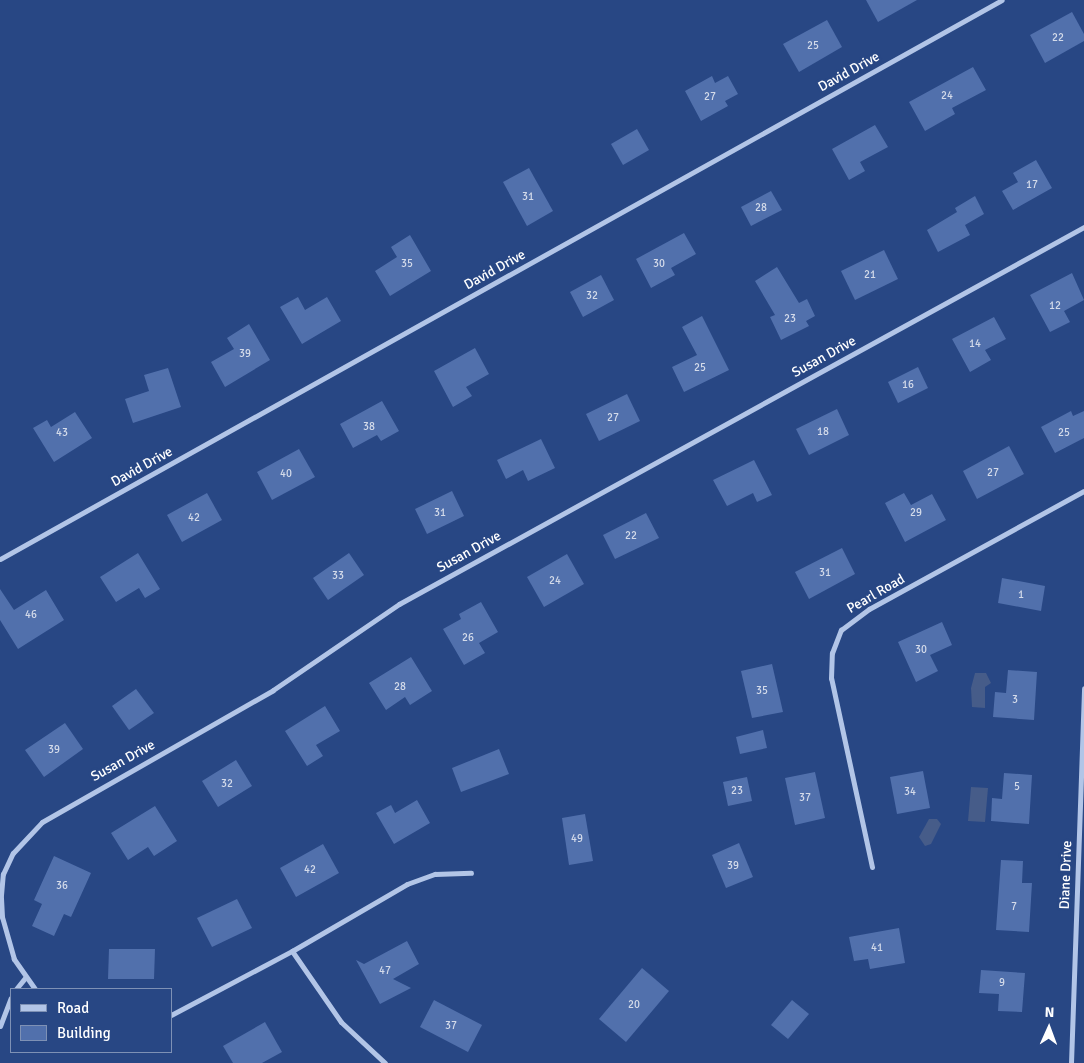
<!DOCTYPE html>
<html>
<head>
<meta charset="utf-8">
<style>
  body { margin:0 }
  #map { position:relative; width:1084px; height:1063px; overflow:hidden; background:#284784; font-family:Signika,sans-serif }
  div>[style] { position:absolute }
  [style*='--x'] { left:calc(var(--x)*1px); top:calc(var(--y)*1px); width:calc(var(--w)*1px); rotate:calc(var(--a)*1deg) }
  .water>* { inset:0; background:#465c89 }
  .building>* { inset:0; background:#5170ac }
  .street>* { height:5px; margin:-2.5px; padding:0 2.5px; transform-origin:2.5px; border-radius:2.5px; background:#b2c5e7 }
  span { translate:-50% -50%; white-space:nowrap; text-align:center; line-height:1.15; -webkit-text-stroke:5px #284784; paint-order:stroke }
  .number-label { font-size:11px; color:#d4dbea }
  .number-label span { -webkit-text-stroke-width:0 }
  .street-label { font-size:14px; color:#fff }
  .legend { position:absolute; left:10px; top:988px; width:162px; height:65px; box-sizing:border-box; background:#284784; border:1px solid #7e91b5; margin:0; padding:6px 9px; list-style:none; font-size:15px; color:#fff }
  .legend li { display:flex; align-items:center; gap:10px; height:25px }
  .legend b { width:25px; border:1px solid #7e91b5 }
  .north { position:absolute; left:1024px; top:1003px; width:50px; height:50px; -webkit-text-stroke:4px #284784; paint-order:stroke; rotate:2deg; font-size:14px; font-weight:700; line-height:20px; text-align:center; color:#fff }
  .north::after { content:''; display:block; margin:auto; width:18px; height:22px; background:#fff; clip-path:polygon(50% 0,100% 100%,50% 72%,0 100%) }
</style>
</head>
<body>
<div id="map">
  <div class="water">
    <i style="clip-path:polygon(975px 673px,986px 673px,991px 683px,985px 687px,985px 708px,972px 707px,971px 688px)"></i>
    <i style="clip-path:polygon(971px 787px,988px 788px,985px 822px,968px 821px)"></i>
    <i style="clip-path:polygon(929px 819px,937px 819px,941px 824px,931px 844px,925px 846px,919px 837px)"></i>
  </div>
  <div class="building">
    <i style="clip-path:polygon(866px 0,917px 0,878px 22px)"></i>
    <i style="clip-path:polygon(1072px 12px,1084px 34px,1084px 41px,1045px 63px,1030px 35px)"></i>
    <i style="clip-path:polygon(827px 20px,842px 47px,799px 72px,783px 44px)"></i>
    <i style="clip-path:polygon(973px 67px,986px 90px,952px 108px,955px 114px,925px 131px,909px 102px)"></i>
    <i style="clip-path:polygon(712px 76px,715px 83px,728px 76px,738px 94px,725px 101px,728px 106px,701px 121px,685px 91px)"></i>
    <i style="clip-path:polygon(875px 125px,888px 147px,860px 162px,865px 171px,849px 180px,832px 149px)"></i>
    <i style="clip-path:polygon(637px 129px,649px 150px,623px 165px,611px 144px)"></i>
    <i style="clip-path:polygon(1036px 160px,1052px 188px,1013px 210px,1002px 191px,1018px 182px,1013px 173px)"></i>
    <i style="clip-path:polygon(529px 168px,553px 211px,527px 226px,503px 182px)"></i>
    <i style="clip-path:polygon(771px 191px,782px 210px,751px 226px,741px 207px)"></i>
    <i style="clip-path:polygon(975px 196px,984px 214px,965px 225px,970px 235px,938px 252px,927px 230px,957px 212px,955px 208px)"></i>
    <i style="clip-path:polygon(684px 233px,696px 254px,671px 268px,675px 275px,651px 288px,636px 259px)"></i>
    <i style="clip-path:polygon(410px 235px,431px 271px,390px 296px,375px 271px,397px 257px,391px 247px)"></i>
    <i style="clip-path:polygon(884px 250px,898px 279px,855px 300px,841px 271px)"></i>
    <i style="clip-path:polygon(777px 267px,799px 303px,807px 299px,815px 316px,806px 321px,809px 326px,781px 340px,770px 317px,775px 315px,755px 281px)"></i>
    <i style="clip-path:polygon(1072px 273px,1084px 300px,1064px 311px,1070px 322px,1050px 332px,1030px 295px)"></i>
    <i style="clip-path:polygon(601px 275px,614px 300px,583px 317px,570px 292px)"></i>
    <i style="clip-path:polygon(298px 297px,305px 310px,327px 297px,341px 321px,302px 344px,280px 307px)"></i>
    <i style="clip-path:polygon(702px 316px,729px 370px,684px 392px,672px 367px,697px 355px,682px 327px)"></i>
    <i style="clip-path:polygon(994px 317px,1006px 339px,985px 350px,991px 360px,970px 372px,952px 339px)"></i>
    <i style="clip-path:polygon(249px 324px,270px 360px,225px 387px,211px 362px,234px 349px,227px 338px)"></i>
    <i style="clip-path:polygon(475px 348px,489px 374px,466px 387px,472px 396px,453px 407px,434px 371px)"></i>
    <i style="clip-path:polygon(918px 367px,928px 388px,898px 403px,888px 382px)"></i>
    <i style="clip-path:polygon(168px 368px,181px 407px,133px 423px,125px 399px,149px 391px,144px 375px)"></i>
    <i style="clip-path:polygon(627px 394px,640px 421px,599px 441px,586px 414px)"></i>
    <i style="clip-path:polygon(382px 401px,399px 431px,381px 441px,377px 435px,353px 448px,340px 424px)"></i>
    <i style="clip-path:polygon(837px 409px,849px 435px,809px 455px,796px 429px)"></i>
    <i style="clip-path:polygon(1071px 411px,1073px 416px,1084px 411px,1084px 438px,1055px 453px,1041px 427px)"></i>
    <i style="clip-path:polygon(75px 412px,92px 438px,54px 462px,33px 428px,47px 420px,51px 427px)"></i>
    <i style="clip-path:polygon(541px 439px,555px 468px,528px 481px,523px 470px,506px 479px,497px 460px)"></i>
    <i style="clip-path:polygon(1009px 446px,1024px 474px,977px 499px,963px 471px)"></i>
    <i style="clip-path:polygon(299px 449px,315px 477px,272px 500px,257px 472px)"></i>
    <i style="clip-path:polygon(754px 460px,772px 495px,757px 502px,753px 493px,727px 506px,713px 480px)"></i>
    <i style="clip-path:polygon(452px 491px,464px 516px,427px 534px,415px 509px)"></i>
    <i style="clip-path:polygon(207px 493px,222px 520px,182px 542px,167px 515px)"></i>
    <i style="clip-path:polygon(904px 493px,911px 505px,932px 494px,946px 520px,905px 542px,885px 503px)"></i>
    <i style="clip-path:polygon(646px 513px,659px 538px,615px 559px,603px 535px)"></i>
    <i style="clip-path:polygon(842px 548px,855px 574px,809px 599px,795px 572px)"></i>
    <i style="clip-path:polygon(138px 553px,160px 589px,145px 598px,139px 588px,116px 602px,100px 577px)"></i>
    <i style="clip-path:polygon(349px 553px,364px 575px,328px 600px,313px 578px)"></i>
    <i style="clip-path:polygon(567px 554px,584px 584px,544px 607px,527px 577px)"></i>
    <i style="clip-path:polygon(1002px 578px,1045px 586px,1041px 611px,998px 603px)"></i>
    <i style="clip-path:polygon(0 589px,14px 610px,46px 590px,64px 620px,18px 649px,0 620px)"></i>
    <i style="clip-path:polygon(481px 602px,498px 632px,479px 643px,485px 653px,464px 665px,443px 629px,461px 619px,459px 614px)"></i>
    <i style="clip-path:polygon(942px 622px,952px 645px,930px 655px,938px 671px,916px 682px,898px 642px)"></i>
    <i style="clip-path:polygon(411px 657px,432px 691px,410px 705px,405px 697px,386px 710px,369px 683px)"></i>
    <i style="clip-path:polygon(772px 664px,783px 712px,752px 718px,741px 671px)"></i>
    <i style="clip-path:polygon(1008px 670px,1037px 672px,1034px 720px,993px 717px,995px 692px,1006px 693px)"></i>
    <i style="clip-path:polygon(136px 689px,154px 713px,129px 730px,112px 706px)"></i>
    <i style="clip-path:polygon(325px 706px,340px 731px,316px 745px,323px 756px,307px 766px,285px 731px)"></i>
    <i style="clip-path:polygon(65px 723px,83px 749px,44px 777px,25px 750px)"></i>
    <i style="clip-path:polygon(763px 730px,767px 748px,740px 754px,736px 737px)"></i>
    <i style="clip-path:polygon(499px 749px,509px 774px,461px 792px,452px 768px)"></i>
    <i style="clip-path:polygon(236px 760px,252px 786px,218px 807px,202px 781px)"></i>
    <i style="clip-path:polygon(923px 771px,930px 808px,897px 814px,890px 777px)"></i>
    <i style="clip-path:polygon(815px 772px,825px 818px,795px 825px,785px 778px)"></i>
    <i style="clip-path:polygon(1004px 773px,1032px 775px,1029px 824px,991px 821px,992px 798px,1002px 799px)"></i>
    <i style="clip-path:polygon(747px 777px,752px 801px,728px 806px,723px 782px)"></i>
    <i style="clip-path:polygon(417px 800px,430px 823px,394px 844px,376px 813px,391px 805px,395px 813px)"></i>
    <i style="clip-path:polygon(155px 806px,177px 841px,154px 856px,148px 847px,128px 860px,111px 833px)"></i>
    <i style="clip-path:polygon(585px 814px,593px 861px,569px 865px,562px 818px)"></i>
    <i style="clip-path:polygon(739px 843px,753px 877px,726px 888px,712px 855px)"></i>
    <i style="clip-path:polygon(323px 844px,339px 873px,296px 897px,280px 868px)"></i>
    <i style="clip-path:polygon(54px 856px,91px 873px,71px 917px,64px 914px,54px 936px,32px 926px,42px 904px,34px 900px)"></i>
    <i style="clip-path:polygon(1001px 860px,1023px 861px,1022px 883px,1032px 883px,1029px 932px,996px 930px)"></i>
    <i style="clip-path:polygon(237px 899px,252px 928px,212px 947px,197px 918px)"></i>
    <i style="clip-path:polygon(899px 928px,905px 963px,870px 969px,868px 959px,854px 961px,849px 937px)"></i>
    <i style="clip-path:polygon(407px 941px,419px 964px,393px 979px,411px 988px,380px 1004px,356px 960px,364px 964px)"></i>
    <i style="clip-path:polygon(109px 949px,155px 949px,154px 979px,108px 979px)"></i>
    <i style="clip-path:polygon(642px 968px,669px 991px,626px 1042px,599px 1019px)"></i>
    <i style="clip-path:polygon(981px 970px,1025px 973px,1022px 1012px,998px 1011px,999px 994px,979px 993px)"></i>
    <i style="clip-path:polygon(434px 1000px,482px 1025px,468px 1052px,420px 1027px)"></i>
    <i style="clip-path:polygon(792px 1000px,809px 1014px,788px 1039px,771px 1025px)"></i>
    <i style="clip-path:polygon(265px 1022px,282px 1052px,262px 1063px,233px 1063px,223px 1046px)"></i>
  </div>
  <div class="street">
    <i style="--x:0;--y:559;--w:1147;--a:-29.16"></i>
    <i style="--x:872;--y:867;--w:193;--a:-102.2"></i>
    <i style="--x:831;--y:678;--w:25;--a:-88"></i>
    <i style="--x:832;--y:653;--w:25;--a:-69"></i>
    <i style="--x:841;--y:630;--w:35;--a:-37"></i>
    <i style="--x:869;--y:609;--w:245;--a:-28.8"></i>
    <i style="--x:292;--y:951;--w:86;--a:55.4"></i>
    <i style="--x:341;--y:1022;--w:60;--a:43"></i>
    <i style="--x:16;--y:989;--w:14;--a:-51"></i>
    <i style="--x:35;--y:989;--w:37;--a:-125"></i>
    <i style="--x:14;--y:959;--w:44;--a:-105.9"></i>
    <i style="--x:2;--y:917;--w:22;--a:-93"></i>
    <i style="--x:1;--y:895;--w:21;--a:-85"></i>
    <i style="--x:3;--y:874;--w:23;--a:-65"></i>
    <i style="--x:13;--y:853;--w:42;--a:-46.9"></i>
    <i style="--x:42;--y:822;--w:266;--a:-29.7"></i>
    <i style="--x:273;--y:690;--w:153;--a:-34.3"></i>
    <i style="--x:399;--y:604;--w:782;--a:-28.83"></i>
    <i style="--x:171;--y:1015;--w:137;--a:-27.9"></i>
    <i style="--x:292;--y:951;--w:133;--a:-30.2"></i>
    <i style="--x:407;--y:884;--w:30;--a:-20"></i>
    <i style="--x:435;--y:874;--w:36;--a:-2"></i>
    <i style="--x:0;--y:1026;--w:30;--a:-69"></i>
    <i style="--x:1071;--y:1063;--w:375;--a:-88"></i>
  </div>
  <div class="number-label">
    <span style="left:1058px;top:38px">22</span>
    <span style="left:813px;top:46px">25</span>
    <span style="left:947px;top:96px">24</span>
    <span style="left:710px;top:97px">27</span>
    <span style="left:1032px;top:185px">17</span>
    <span style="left:528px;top:197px">31</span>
    <span style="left:761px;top:208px">28</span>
    <span style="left:407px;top:264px">35</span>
    <span style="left:659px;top:264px">30</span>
    <span style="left:870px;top:275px">21</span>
    <span style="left:592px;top:296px">32</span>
    <span style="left:1055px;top:306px">12</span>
    <span style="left:790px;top:319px">23</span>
    <span style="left:975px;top:344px">14</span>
    <span style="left:245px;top:354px">39</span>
    <span style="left:700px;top:368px">25</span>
    <span style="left:908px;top:385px">16</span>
    <span style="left:613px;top:418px">27</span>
    <span style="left:369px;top:427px">38</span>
    <span style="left:823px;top:432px">18</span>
    <span style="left:62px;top:433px">43</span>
    <span style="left:1064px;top:433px">25</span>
    <span style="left:993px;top:473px">27</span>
    <span style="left:286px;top:474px">40</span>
    <span style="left:440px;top:513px">31</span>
    <span style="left:916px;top:513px">29</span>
    <span style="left:194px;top:518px">42</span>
    <span style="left:631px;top:536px">22</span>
    <span style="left:825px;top:573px">31</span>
    <span style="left:338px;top:576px">33</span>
    <span style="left:555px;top:581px">24</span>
    <span style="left:1021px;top:595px">1</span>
    <span style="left:31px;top:615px">46</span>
    <span style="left:468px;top:638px">26</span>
    <span style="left:921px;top:650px">30</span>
    <span style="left:400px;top:687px">28</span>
    <span style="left:762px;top:691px">35</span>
    <span style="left:1015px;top:700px">3</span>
    <span style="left:54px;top:750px">39</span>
    <span style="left:227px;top:784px">32</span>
    <span style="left:1017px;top:787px">5</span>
    <span style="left:737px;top:791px">23</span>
    <span style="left:910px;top:792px">34</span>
    <span style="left:805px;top:798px">37</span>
    <span style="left:577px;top:839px">49</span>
    <span style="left:733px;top:866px">39</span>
    <span style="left:310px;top:870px">42</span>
    <span style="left:62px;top:886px">36</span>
    <span style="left:1014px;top:907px">7</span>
    <span style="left:877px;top:948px">41</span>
    <span style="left:385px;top:971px">47</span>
    <span style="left:1002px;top:983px">9</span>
    <span style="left:634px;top:1005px">20</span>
    <span style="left:451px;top:1026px">37</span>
  </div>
  <div class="street-label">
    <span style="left:849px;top:72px;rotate:-29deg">David Drive</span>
    <span style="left:495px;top:270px;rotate:-29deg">David Drive</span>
    <span style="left:824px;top:357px;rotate:-29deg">Susan Drive</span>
    <span style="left:142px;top:467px;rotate:-29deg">David Drive</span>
    <span style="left:469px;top:552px;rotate:-29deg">Susan Drive</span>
    <span style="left:876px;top:594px;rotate:-30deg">Pearl Road</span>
    <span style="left:123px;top:761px;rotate:-29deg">Susan Drive</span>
    <span style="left:1066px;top:875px;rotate:-88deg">Diane Drive</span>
  </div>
  <ul class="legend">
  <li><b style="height:6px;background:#b2c5e7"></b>Road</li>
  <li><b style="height:14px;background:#5170ac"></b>Building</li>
  </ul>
  <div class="north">N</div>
</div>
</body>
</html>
